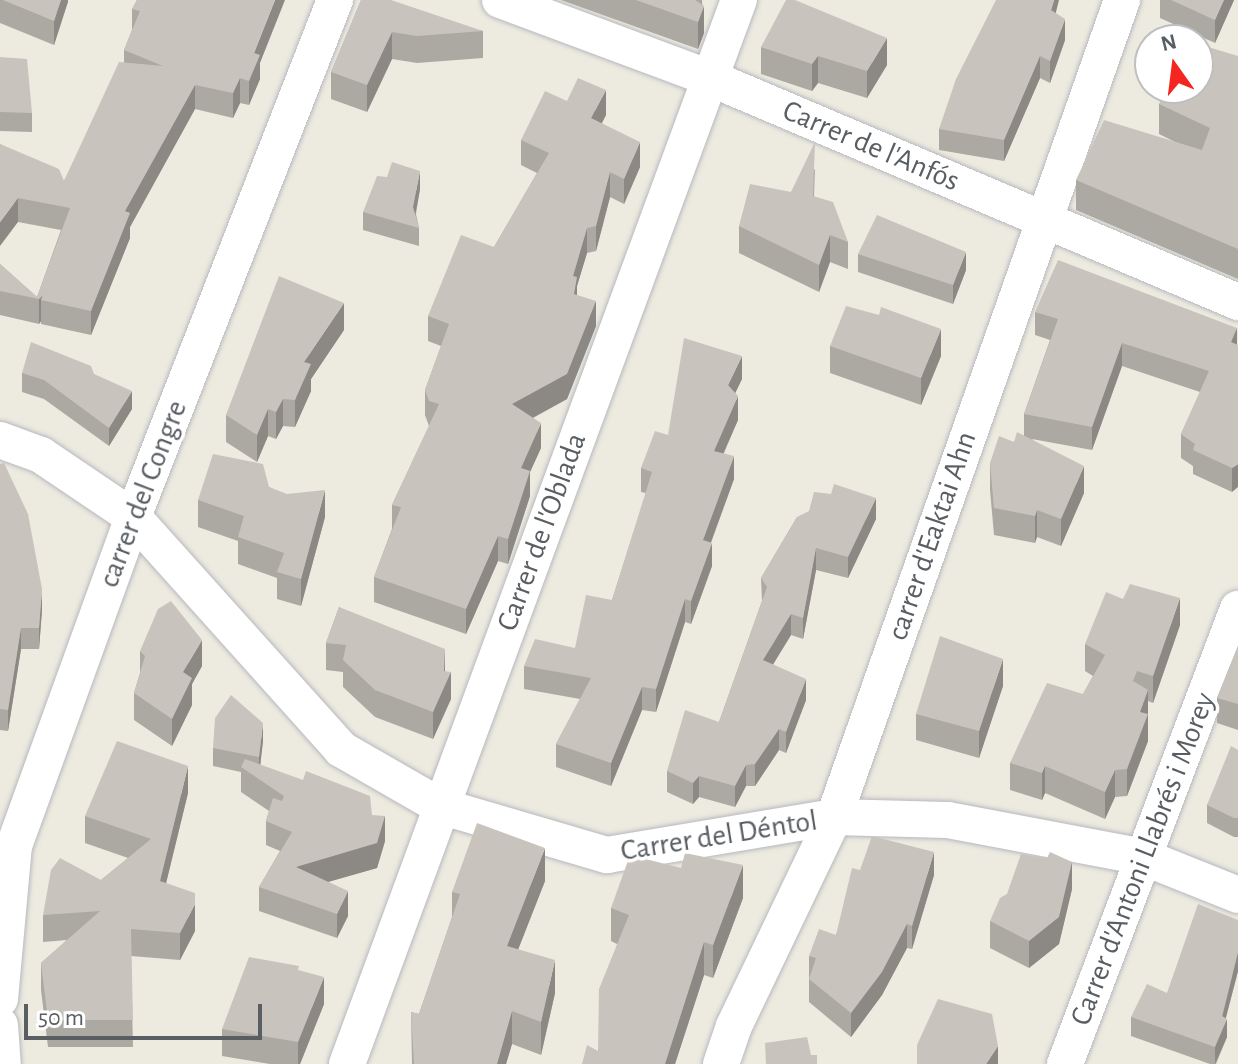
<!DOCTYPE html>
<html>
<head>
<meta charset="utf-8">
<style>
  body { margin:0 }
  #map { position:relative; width:1238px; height:1064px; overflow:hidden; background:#edeae0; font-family:"Alegreya Sans",sans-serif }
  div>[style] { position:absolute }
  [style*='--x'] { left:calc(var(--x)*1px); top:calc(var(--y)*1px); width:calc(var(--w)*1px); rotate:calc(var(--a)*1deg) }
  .roads { filter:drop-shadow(0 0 2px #b6b9be) drop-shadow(0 0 2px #b6b9be) }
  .minor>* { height:36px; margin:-18px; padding:0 18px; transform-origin:18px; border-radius:18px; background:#fff }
  .wall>* { inset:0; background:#aca9a3 }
  .shaded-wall>* { inset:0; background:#8c8984 }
  .building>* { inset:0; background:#c8c4bd }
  span { translate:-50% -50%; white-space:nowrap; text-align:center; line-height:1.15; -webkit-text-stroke:7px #fff; paint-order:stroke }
  .street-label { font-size:30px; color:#595e63 }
  .north { position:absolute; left:1134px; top:24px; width:80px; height:80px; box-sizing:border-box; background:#fff; border:2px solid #bdbfc1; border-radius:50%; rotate:346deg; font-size:22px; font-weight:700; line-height:32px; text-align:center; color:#595e63 }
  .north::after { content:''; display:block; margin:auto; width:28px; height:36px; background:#f5251f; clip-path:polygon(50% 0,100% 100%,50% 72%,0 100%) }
  .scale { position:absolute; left:24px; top:1004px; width:238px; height:36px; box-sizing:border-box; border:4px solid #595e63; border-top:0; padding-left:10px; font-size:24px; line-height:28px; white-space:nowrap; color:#595e63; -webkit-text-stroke:6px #fff; paint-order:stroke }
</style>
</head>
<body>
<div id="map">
  <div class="roads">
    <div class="minor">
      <i style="--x:500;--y:0;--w:224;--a:20.4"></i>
      <i style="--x:710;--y:78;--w:574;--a:22.99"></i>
      <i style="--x:0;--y:440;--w:44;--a:20.1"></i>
      <i style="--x:41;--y:455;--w:111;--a:34"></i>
      <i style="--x:133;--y:517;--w:312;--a:48.1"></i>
      <i style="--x:341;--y:749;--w:114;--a:29.9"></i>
      <i style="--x:440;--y:806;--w:174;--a:16.4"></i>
      <i style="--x:607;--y:855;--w:230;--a:-9.5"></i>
      <i style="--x:834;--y:817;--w:114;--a:1.5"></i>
      <i style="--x:948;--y:820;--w:198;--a:10.7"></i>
      <i style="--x:1143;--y:857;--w:102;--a:21.8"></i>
      <i style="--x:0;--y:999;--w:154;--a:-84.8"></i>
      <i style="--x:14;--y:846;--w:350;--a:-70.1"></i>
      <i style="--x:133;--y:517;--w:555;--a:-68.66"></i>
      <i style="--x:0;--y:1025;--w:39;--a:86"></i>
      <i style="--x:347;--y:1064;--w:1134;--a:-69.78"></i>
      <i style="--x:721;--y:1064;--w:40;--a:-71.1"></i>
      <i style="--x:734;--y:1026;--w:232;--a:-64.4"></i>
      <i style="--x:834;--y:817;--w:866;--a:-70.58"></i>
      <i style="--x:1065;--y:1064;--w:487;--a:-69.2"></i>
    </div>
  </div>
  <div class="wall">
    <i style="clip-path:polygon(0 0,68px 0,54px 45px,0 23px)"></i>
    <i style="clip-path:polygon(137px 0,260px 63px,260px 79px,249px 105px,240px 103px,233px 118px,195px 109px,130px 227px,130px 238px,91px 335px,41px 324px,41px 321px,39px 324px,0 315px,0 264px,37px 297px,61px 230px,18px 222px,0 144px,64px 181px,124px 62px,124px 50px,132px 30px,132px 9px)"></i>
    <i style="clip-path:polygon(361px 0,483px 31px,483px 58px,417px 63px,392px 59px,367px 112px,331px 99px,331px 72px)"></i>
    <i style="clip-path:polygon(561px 0,702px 0,704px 33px,698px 49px)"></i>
    <i style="clip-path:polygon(1160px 0,1234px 0,1215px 43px,1160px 18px)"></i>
    <i style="clip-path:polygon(1056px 13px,1065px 40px,1050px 83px,1040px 78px,1004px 161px,939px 150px,939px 129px)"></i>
    <i style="clip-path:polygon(761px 47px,887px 65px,867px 98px,818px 83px,812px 91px,761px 74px)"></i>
    <i style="clip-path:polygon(1238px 56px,1238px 279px,1076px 210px,1076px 180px,1177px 143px,1159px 134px,1159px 104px)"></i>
    <i style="clip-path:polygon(0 57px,32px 113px,32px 132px,0 131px)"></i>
    <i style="clip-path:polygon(567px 101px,606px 115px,602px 123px,640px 167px,624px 204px,610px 197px,596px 251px,587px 253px,577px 286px,577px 295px,596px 326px,567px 399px,533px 418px,541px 448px,530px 472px,530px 496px,508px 564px,498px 561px,466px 634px,374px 602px,374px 577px,392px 529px,392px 505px,429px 426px,425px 415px,425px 390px,441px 346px,428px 341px,428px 316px,494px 247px,537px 173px,521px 165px,521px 140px)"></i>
    <i style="clip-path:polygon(815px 169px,814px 196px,848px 242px,848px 269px,830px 262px,819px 292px,739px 253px,739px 226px,791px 192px)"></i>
    <i style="clip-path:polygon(420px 189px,416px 214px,419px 228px,419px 246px,363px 230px,363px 212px)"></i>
    <i style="clip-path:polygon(858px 254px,966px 270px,953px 304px,858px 272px)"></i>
    <i style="clip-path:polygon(1035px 312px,1237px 328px,1232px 492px,1193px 474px,1193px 466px,1181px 458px,1181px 434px,1200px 392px,1122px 366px,1092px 450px,1032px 439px,1084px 493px,1061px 546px,1037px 537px,1035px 543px,994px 535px,990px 490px,990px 463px,1014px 442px,1024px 436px,1024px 414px,1050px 340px,1035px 335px)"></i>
    <i style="clip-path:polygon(344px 330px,311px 379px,311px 391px,295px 427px,283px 426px,276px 439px,268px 436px,257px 462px,226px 442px,226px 415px)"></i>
    <i style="clip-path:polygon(830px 346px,941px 356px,921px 405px,830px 373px)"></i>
    <i style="clip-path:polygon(22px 373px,94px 374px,132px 409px,109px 446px,44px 399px,22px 392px)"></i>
    <i style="clip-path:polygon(742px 379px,735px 393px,738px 420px,724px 453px,734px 479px,711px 543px,712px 566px,691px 624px,685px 622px,656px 712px,642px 710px,611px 786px,556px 767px,556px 744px,580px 699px,524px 689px,524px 666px,575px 648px,612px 600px,646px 493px,641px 492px,641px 468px,668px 435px)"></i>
    <i style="clip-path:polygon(0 464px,42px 610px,39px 649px,21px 649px,8px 731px,0 730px)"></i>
    <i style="clip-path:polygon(269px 487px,325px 517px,301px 606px,277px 599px,277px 578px,238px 564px,238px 541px,198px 527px,198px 500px)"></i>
    <i style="clip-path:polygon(797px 517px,876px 519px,848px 578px,816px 570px,803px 639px,791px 635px,773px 664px,806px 700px,786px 753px,779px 750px,755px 786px,746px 786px,735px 807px,699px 797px,693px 804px,667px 792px,667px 771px,719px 722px,762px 601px,761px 578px)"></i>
    <i style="clip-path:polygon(339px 607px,445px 671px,451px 699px,433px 739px,375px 717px,343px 687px,343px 672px,326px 670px,326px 643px)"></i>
    <i style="clip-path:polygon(1180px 625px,1153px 703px,1148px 701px,1148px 741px,1127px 796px,1115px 797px,1105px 819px,1045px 793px,1042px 800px,1010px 790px,1010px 763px,1083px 694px,1093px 676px,1085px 671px,1085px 644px)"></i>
    <i style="clip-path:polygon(1238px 646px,1238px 730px,1217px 723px,1217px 698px)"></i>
    <i style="clip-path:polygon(140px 651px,202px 666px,192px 684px,192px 705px,172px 746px,134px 720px,134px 693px,140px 673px)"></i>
    <i style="clip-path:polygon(1003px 686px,979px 758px,916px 740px,916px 714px)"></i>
    <i style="clip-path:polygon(263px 741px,260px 765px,372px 815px,385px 841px,377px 868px,328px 882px,348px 916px,337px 938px,259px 911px,259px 887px,280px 851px,266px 845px,266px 821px,269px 811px,241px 792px,241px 772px,213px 766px,213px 748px)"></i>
    <i style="clip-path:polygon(1238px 750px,1238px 837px,1234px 837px,1207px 823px,1207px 805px)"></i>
    <i style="clip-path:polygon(188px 793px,166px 883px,195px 931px,180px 960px,131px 956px,133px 1047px,48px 1047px,41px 990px,41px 963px,67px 940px,43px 942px,43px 915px,101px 880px,128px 858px,85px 843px,85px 816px)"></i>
    <i style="clip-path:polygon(860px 870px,934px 875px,912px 949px,907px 948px,882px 995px,851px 1037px,809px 1002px,809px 956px,836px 935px)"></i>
    <i style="clip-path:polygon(545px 881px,518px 949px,555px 993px,541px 1055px,512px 1044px,506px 1064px,412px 1064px,411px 1012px,419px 1014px,452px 917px,452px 892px)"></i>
    <i style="clip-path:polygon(1072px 889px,1059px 944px,1029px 968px,990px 948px,990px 921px)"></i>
    <i style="clip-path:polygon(743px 898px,713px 978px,704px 975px,675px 1064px,582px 1064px,598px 1051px,617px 944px,611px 941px,611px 908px)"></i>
    <i style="clip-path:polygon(1238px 920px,1238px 971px,1226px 1018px,1227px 1037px,1216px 1064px,1210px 1064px,1131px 1036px,1131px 1017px,1167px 993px)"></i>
    <i style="clip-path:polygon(324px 1004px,300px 1064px,270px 1064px,222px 1056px,222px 1029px)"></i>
  </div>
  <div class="shaded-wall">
    <i style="clip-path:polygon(61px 0,68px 0,68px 2px,54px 45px,54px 21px)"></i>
    <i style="clip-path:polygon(275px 0,285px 0,260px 63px,260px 79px,249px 105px,249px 81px,254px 53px)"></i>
    <i style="clip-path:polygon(1054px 0,1059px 0,1051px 32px,1051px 10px)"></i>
    <i style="clip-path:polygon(1224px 0,1234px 0,1215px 43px,1215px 20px)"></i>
    <i style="clip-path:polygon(704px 6px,704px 33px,698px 49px,698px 22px)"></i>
    <i style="clip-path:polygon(1065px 19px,1065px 40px,1050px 83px,1050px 61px)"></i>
    <i style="clip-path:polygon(392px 32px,392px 59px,367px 112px,367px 85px)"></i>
    <i style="clip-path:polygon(887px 38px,887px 65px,867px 98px,867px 71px)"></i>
    <i style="clip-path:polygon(818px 56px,818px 83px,812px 91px,812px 64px)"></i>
    <i style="clip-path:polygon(1040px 56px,1040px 78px,1004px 161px,1004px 140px)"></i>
    <i style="clip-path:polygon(240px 78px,240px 103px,233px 118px,233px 93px)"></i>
    <i style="clip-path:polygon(195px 85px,195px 109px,130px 227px,130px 238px,91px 335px,91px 311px,125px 211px)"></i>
    <i style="clip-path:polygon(606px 90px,606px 115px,591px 143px,591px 118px)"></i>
    <i style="clip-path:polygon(640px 142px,640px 167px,624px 204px,624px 179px)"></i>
    <i style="clip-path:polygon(420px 171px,420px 189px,413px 226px,413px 207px)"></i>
    <i style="clip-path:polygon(610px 172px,610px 197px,596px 251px,596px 226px)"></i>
    <i style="clip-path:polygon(18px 198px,18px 222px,0 246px,0 222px)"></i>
    <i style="clip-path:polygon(587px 228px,587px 253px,577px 286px,577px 302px,574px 319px,573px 276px)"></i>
    <i style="clip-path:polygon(830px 235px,830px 262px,819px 292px,819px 265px)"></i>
    <i style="clip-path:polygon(966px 252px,966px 270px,953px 304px,953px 285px)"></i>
    <i style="clip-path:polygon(43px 295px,41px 300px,41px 321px,39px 324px,39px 299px)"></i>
    <i style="clip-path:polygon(596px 301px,596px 326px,567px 399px,512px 429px,512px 404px)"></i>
    <i style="clip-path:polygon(344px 303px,344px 330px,311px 379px,311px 391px,295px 427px,295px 400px,304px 362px)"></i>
    <i style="clip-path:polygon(1237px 328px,1237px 352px,1231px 342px)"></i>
    <i style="clip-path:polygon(941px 329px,941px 356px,921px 405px,921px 378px)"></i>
    <i style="clip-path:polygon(1122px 343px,1122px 366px,1092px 450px,1092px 427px)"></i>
    <i style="clip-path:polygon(742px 356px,742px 379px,728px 408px,728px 385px)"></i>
    <i style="clip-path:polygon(132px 391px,132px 409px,109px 446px,109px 428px)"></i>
    <i style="clip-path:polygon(738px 396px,738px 420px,714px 474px,714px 451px)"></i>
    <i style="clip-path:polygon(283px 399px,283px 426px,276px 439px,276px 412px)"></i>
    <i style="clip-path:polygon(268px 409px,268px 436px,257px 462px,257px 435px)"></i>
    <i style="clip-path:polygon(541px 423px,541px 448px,530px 472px,530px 496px,508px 564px,508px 539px,521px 468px)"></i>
    <i style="clip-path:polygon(734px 456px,734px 479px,703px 563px,703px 540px)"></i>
    <i style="clip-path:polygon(1238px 464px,1238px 487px,1232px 492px,1232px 468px)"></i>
    <i style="clip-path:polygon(1084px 466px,1084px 493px,1061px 546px,1061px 519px)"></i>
    <i style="clip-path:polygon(325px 490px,325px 517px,301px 606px,301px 579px)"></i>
    <i style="clip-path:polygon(876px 498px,876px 519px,848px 578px,848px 557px)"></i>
    <i style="clip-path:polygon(1037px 510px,1037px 537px,1035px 543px,1035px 516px)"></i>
    <i style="clip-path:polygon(498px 536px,498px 561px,466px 634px,466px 609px)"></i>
    <i style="clip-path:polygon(712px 543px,712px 566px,691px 624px,691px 601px)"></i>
    <i style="clip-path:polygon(816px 548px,816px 570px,803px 639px,803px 618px)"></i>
    <i style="clip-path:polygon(42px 589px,42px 610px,39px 649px,39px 628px)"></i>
    <i style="clip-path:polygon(1180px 598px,1180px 625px,1153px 703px,1153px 676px)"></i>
    <i style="clip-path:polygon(685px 599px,685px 622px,656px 712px,656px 689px)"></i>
    <i style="clip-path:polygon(791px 614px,791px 635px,763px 681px,763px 660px)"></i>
    <i style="clip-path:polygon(21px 628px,21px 649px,8px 731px,8px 710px)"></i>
    <i style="clip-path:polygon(202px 640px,202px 666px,192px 684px,192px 705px,172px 746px,172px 719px,183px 672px)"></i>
    <i style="clip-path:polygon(445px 649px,445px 676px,451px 672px,451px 699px,433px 739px,433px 712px)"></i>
    <i style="clip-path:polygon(1003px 659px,1003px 686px,979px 758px,979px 731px)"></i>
    <i style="clip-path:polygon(806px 679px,806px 700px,786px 753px,786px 732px)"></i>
    <i style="clip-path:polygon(642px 687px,642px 710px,611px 786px,611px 763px)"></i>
    <i style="clip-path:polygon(1148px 690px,1148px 741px,1127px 796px,1127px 769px,1140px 712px)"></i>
    <i style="clip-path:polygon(263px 723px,263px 741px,259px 776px,259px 757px)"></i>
    <i style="clip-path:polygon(779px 729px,779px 750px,755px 786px,755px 764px)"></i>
    <i style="clip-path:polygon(746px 765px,746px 786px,735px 807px,735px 786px)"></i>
    <i style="clip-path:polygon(188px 766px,188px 793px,160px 908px,160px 881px)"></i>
    <i style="clip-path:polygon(1045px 766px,1045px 793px,1042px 800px,1042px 773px)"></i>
    <i style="clip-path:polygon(1115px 770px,1115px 797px,1105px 819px,1105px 792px)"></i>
    <i style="clip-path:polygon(699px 776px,699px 797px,693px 804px,693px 783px)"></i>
    <i style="clip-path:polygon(385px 816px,385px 841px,377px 868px,296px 891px,296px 867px)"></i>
    <i style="clip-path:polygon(545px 848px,545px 881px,507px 978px,507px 946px)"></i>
    <i style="clip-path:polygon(934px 852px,934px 875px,912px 949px,912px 926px)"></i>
    <i style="clip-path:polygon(1072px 862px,1072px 889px,1059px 944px,1029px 968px,1029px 941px)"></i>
    <i style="clip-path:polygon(743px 865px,743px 898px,713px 978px,713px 945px)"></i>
    <i style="clip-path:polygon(348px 891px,348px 916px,337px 938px,337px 914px)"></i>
    <i style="clip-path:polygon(195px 904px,195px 931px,180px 960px,180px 933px)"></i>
    <i style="clip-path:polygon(907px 924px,907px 948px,882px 995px,851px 1037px,851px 1013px)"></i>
    <i style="clip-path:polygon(704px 942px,704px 975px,675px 1064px,665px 1064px)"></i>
    <i style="clip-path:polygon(1238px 952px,1238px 971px,1223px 1028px,1227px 1019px,1227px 1037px,1215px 1064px,1215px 1047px)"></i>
    <i style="clip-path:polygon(555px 960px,555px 993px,541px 1055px,541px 1022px)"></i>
    <i style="clip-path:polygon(324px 977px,324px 1004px,300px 1064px,298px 1064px,298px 1042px)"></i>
    <i style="clip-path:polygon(512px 1011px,512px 1044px,506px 1064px,497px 1064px)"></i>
    <i style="clip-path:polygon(998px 1046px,998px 1064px,986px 1064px)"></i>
  </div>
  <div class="building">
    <i style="clip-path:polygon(3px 0,61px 0,54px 21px)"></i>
    <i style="clip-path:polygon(137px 0,275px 0,254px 53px,260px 55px,249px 81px,240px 78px,233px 93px,195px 85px,125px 211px,130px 213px,91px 311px,41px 300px,43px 295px,39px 299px,0 291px,0 264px,37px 297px,70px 208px,18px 198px,0 222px,0 144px,59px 169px,64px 181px,119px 62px,163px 66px,124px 50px,140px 11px,132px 9px)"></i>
    <i style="clip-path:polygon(361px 0,391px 0,483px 31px,417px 36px,392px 32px,367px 85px,331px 72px)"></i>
    <i style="clip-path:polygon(636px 0,695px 0,704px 6px,698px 22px)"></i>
    <i style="clip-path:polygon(786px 0,795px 0,887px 38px,867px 71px,818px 56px,812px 64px,761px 47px)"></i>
    <i style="clip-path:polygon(996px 0,1054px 0,1051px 10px,1065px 19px,1050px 61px,1040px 56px,1004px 140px,939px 129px,956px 79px)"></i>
    <i style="clip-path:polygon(1171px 0,1224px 0,1215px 20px)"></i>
    <i style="clip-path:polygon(1198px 44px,1238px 56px,1238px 249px,1076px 180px,1104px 120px,1202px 150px,1210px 128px,1159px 104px,1167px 88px,1198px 88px)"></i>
    <i style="clip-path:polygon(0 57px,27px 59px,32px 113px,0 112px)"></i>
    <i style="clip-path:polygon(578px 78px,606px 90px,591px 118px,640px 142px,624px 179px,610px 172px,596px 226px,587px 228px,573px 276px,577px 277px,574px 294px,596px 301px,567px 374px,512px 404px,541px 423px,521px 468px,530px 471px,508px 539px,498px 536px,466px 609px,374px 577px,401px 507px,392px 505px,439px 404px,429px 401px,425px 390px,449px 324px,428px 316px,461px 235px,494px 247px,549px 153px,521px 140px,545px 91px,567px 101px)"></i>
    <i style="clip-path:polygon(815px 142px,813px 196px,833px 202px,848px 242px,830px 235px,819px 265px,739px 226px,750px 184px,791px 192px)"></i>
    <i style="clip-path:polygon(392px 162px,420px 171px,413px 207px,419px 228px,363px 212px,377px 176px,387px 177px)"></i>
    <i style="clip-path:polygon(877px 215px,966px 252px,953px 285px,858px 254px)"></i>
    <i style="clip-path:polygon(1058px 260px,1237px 328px,1231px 342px,1238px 345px,1238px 464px,1232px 468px,1193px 450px,1195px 444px,1181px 434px,1209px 371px,1122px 343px,1092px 427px,1024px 414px,1058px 319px,1035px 312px)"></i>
    <i style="clip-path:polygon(279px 276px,344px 303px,304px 362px,311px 364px,295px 400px,283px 399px,276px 412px,268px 409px,257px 435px,226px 415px)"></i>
    <i style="clip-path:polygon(846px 306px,879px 315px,881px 307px,941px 329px,921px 378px,830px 346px)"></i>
    <i style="clip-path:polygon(684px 338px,742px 356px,728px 385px,738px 396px,714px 451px,734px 456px,703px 540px,712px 543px,691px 601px,685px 599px,656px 689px,642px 687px,611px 763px,556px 744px,591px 678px,524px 666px,535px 639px,575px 648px,586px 595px,612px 600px,652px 472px,641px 468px,655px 431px,668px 435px)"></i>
    <i style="clip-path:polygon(31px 342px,91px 366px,94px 374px,132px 391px,109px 428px,44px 380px,22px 373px)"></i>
    <i style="clip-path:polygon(1017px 432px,1084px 466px,1061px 519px,1037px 510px,1035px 516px,994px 508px,990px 463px,999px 436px,1014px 442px)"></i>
    <i style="clip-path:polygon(213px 454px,263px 464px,269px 487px,287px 494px,325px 490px,301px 579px,277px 572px,284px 553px,238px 537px,244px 516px,198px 500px)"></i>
    <i style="clip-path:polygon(4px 463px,28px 514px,42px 589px,39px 628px,21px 628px,8px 710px,0 709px,0 464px)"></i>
    <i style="clip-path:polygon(834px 484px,876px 498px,848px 557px,816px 548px,803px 618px,791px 614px,763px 660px,806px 679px,786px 732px,779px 729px,755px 764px,746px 765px,735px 786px,699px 776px,693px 783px,667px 771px,685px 710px,719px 722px,767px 587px,761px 578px,797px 517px,809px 511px,814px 492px,831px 494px)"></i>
    <i style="clip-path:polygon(1130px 584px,1180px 598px,1153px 676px,1137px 671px,1133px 681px,1148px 690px,1140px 712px,1148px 714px,1127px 769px,1115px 770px,1105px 792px,1045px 766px,1042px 773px,1010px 763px,1047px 683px,1083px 694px,1105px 655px,1085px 644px,1106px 592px,1123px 599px)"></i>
    <i style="clip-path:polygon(171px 601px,202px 640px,183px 672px,192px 678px,172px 719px,134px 693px,145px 656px,140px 651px,158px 609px)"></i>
    <i style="clip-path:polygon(339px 607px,445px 649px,444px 671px,451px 672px,433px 712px,375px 690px,343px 660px,346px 645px,326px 643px)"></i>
    <i style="clip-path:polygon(940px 636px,1003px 659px,979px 731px,916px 714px)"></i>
    <i style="clip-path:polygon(1238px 646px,1238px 704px,1217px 698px)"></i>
    <i style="clip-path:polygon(231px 695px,263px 723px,259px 757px,213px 748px,215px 718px)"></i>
    <i style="clip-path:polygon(117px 741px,188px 766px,160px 881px,195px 893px,195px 904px,180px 933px,131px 929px,133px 1020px,48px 1020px,41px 963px,100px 911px,43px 915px,51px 870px,60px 858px,101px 880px,151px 839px,85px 816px)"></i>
    <i style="clip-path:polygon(1231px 746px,1238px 750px,1238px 818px,1234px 818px,1207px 805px)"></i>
    <i style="clip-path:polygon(245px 759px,303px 780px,306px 771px,370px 796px,372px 815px,385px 816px,377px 843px,296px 867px,348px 891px,337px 914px,259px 887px,292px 832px,266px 821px,273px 798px,282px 801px,284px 796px,241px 767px)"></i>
    <i style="clip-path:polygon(477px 823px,545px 848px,507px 946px,555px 960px,541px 1022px,512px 1011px,497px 1064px,414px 1064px,411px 1012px,419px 1014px,460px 894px,452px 892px)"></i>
    <i style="clip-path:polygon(872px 836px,934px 852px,912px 926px,907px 924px,882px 972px,851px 1013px,809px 979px,816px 958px,809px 956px,819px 929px,836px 935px,852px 868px,860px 870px)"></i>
    <i style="clip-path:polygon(1050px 852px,1072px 862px,1059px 917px,1029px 941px,990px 921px,1000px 898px,1007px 894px,1021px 854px,1047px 858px)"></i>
    <i style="clip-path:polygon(685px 853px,743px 865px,713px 945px,704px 942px,665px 1064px,582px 1064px,587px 1045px,598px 1051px,599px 989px,629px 915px,611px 908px,630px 855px,681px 868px)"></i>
    <i style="clip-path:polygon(1198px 904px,1238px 920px,1238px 952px,1222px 1016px,1227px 1019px,1215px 1047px,1131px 1017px,1147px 984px,1167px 993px)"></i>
    <i style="clip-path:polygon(249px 957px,299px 966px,298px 970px,324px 977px,298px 1042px,222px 1029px)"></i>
    <i style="clip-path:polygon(938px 999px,992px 1014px,998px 1046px,986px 1064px,917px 1064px,917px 1045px)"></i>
    <i style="clip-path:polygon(807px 1037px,811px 1055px,817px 1055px,817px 1064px,766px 1064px,765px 1043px)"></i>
  </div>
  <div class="street-label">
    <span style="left:871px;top:146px;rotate:23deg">Carrer de l'Anfós</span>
    <span style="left:143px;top:494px;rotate:-69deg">carrer del Congre</span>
    <span style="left:542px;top:532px;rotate:-70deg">Carrer de l'Oblada</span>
    <span style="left:932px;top:536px;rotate:-71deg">carrer d'Eaktai Ahn</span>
    <span style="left:719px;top:836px;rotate:-9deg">Carrer del Déntol</span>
    <span style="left:1143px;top:859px;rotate:-69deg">Carrer d'Antoni Llabrés i Morey</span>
  </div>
  <div class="north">N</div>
  <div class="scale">50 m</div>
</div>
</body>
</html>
